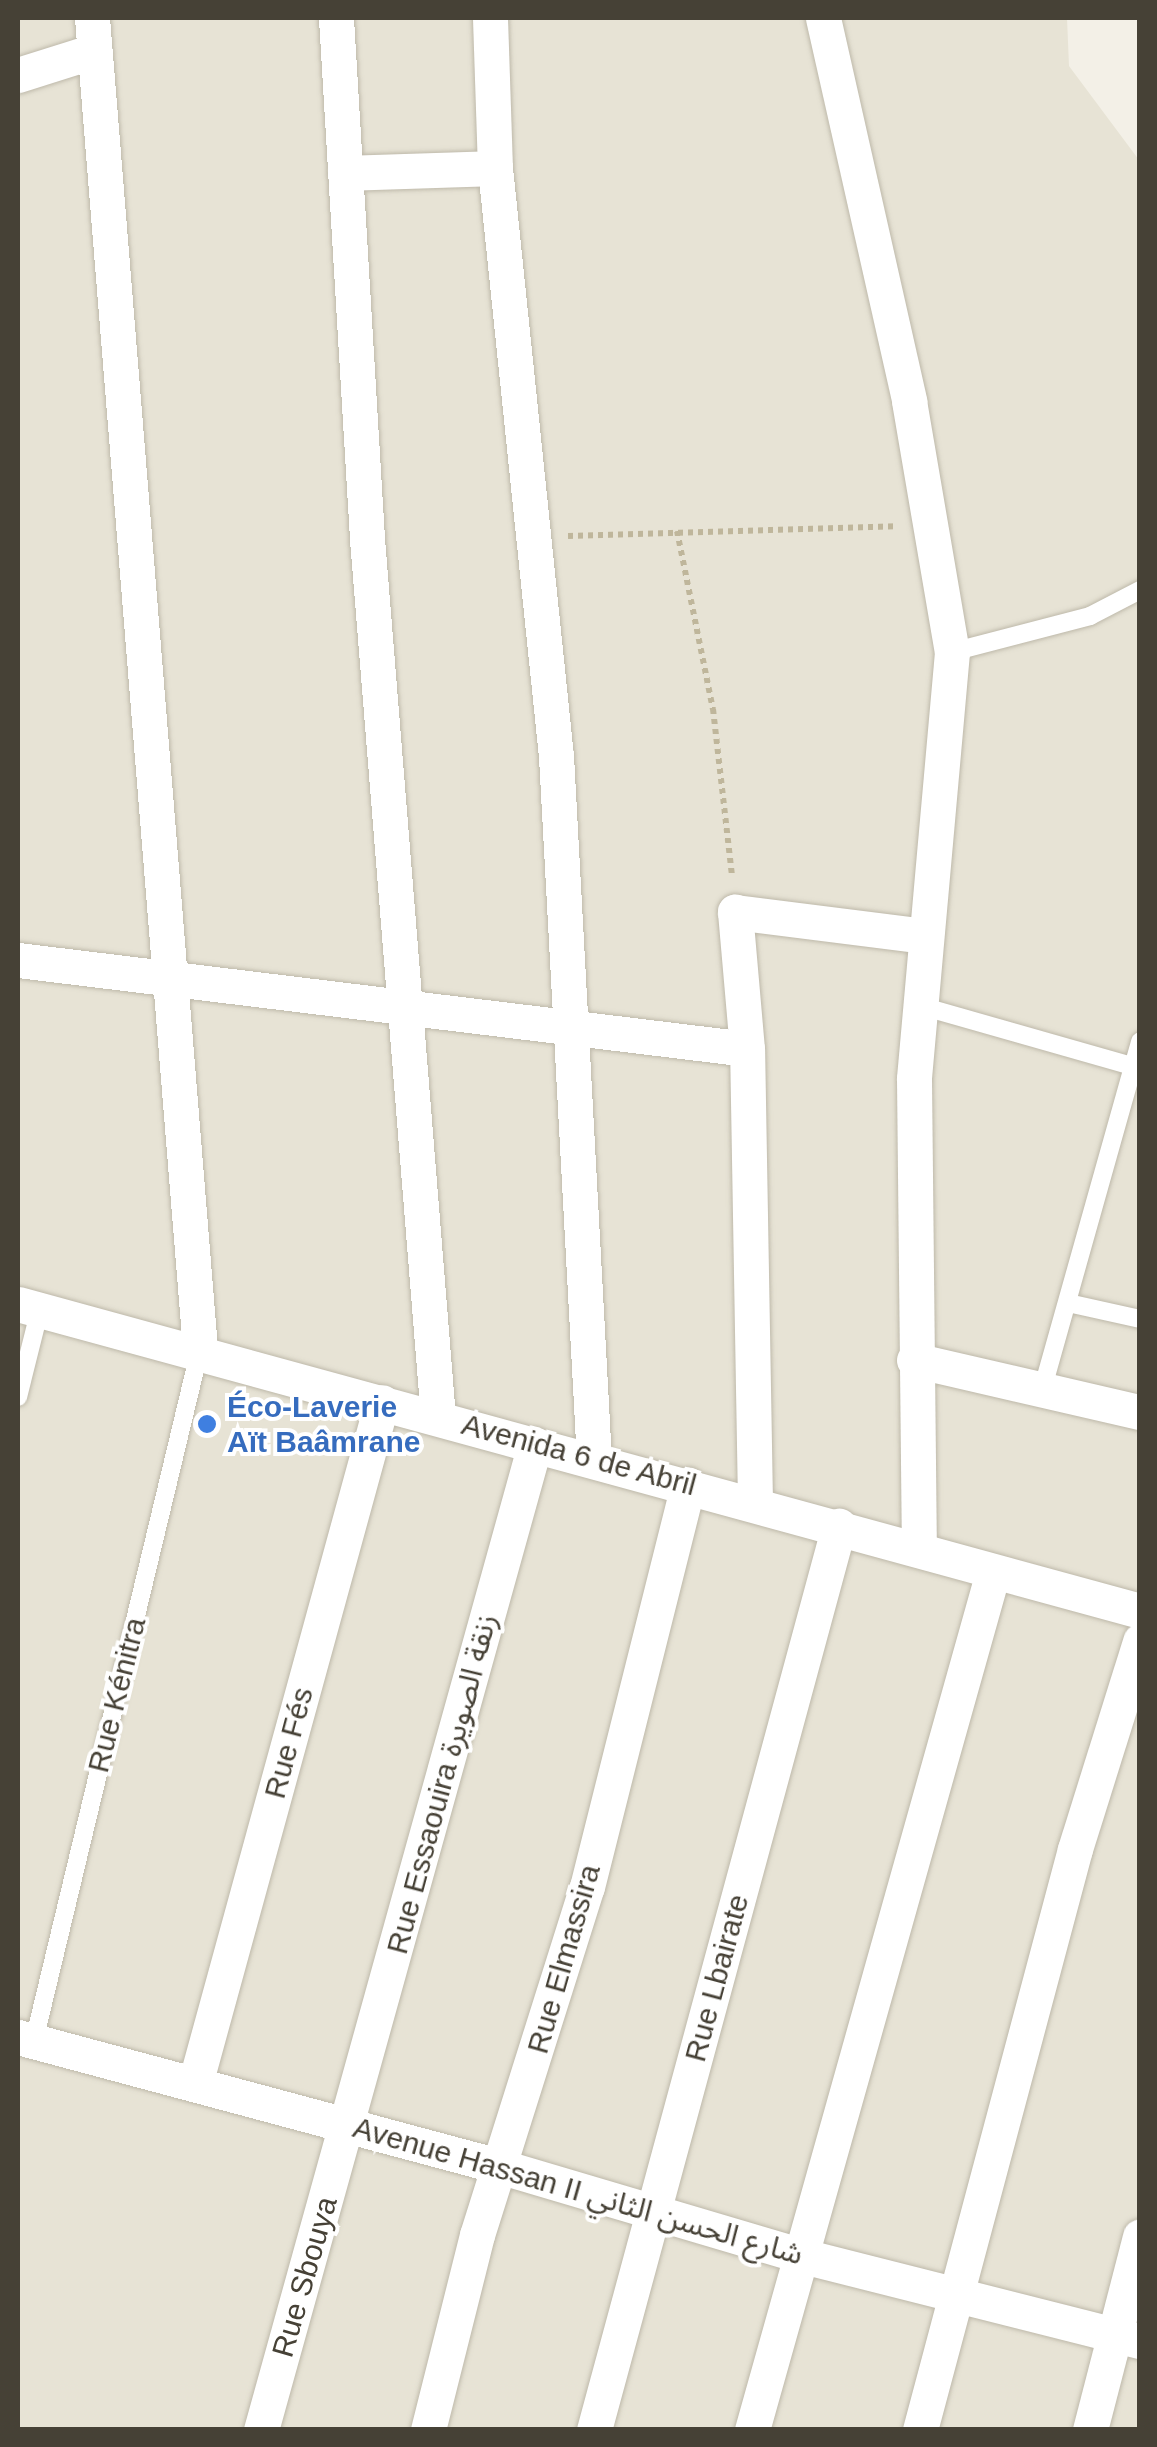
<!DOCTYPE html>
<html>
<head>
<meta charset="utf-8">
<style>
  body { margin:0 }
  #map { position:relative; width:1157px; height:2447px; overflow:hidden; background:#f3f0e7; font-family:Arial,"Noto Sans Arabic",sans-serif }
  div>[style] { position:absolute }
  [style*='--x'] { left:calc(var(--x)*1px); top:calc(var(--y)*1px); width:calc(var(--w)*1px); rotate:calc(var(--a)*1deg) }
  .residential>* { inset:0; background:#e7e3d5 }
  .path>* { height:6px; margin-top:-3px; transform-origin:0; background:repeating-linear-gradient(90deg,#bfb69b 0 5px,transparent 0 10px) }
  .roads { filter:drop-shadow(0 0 2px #beb9aa) drop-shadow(0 0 2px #beb9aa) }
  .service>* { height:18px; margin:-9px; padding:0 9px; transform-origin:9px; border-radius:9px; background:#fff }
  .minor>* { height:35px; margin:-17.5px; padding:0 17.5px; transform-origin:17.5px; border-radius:17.5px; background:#fff }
  .dots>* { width:28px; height:28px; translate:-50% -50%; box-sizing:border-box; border:5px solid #fff; border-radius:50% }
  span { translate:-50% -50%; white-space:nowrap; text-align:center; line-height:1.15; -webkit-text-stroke:8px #fff; paint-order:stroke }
  .shop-label { font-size:30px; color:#366cbe; font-weight:700 }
  .left { translate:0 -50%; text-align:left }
  .street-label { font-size:30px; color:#464136 }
  .frame { position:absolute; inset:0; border:20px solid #464136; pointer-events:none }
</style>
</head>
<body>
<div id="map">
  <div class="residential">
    <i style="clip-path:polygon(18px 18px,1067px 18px,1069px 66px,1139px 160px,1139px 2429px,18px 2429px)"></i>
  </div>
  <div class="path">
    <i style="--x:677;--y:531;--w:182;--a:78.6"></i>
    <i style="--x:713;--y:709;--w:168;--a:83.5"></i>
    <i style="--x:568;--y:536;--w:328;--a:-1.7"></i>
  </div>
  <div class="roads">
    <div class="service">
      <i style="--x:952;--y:652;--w:143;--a:-14.6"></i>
      <i style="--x:1090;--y:616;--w:56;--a:-27.5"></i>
      <i style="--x:918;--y:1005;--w:223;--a:15.9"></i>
      <i style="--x:1068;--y:1303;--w:74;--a:12.5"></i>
      <i style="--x:1043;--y:1387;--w:359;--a:-74.3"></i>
      <i style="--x:18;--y:1397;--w:91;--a:-76"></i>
      <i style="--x:34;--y:2041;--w:712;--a:-76.51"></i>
    </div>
    <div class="minor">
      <i style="--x:92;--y:18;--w:1335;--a:85.36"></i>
      <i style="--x:336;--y:18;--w:522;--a:86.59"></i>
      <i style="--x:367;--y:539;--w:881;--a:85.38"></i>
      <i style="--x:490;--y:18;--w:150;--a:88.1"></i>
      <i style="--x:495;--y:168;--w:591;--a:84.08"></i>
      <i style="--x:556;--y:756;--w:704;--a:86.91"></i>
      <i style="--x:823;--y:18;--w:393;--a:77.3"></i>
      <i style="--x:909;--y:401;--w:255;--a:80.3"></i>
      <i style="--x:952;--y:652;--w:429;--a:95.1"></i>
      <i style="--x:914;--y:1079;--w:470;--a:89.4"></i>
      <i style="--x:18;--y:75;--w:80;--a:-17.5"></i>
      <i style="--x:345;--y:173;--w:150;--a:-1.9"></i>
      <i style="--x:18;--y:960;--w:734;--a:6.96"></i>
      <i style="--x:18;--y:1304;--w:1163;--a:15.3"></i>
      <i style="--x:914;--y:1360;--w:232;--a:13"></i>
      <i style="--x:755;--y:1502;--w:453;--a:-91"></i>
      <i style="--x:747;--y:1049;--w:138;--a:-95"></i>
      <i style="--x:735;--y:912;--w:191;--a:7.2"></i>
      <i style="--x:18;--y:2037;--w:501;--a:15.03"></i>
      <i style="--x:502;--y:2167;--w:310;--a:16.5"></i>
      <i style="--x:799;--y:2255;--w:352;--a:14.2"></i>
      <i style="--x:195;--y:2084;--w:707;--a:-74.67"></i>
      <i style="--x:261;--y:2430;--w:1023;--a:-74.47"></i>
      <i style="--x:428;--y:2430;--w:201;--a:-75.9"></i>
      <i style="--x:477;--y:2235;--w:365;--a:-72.5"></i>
      <i style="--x:587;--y:1887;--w:415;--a:-75.9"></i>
      <i style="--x:594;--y:2430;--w:937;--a:-74.84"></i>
      <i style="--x:752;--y:2430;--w:891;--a:-74.31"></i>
      <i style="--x:920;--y:2430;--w:601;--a:-75.06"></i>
      <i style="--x:1075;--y:1849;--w:218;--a:-72.6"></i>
      <i style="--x:1090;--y:2430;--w:200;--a:-75.5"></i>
    </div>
  </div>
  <div class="dots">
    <i style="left:207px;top:1424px;background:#3f7fe0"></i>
  </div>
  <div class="shop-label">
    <span class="left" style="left:227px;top:1424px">Éco-Laverie<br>Aït Baâmrane</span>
  </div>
  <div class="street-label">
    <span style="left:579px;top:1455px;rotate:15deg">Avenida 6 de Abril</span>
    <span style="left:117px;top:1695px;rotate:-76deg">Rue Kénitra</span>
    <span style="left:289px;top:1743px;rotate:-75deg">Rue Fés</span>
    <span style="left:442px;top:1784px;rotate:-75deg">Rue Essaouira زنقة الصويرة</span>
    <span style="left:564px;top:1959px;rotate:-74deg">Rue Elmassira</span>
    <span style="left:717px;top:1978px;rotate:-75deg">Rue Lbairate</span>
    <span style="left:578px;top:2191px;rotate:16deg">Avenue Hassan II شارع الحسن الثاني</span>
    <span style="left:305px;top:2277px;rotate:-74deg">Rue Sbouya</span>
  </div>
  <div class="frame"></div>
</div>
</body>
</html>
